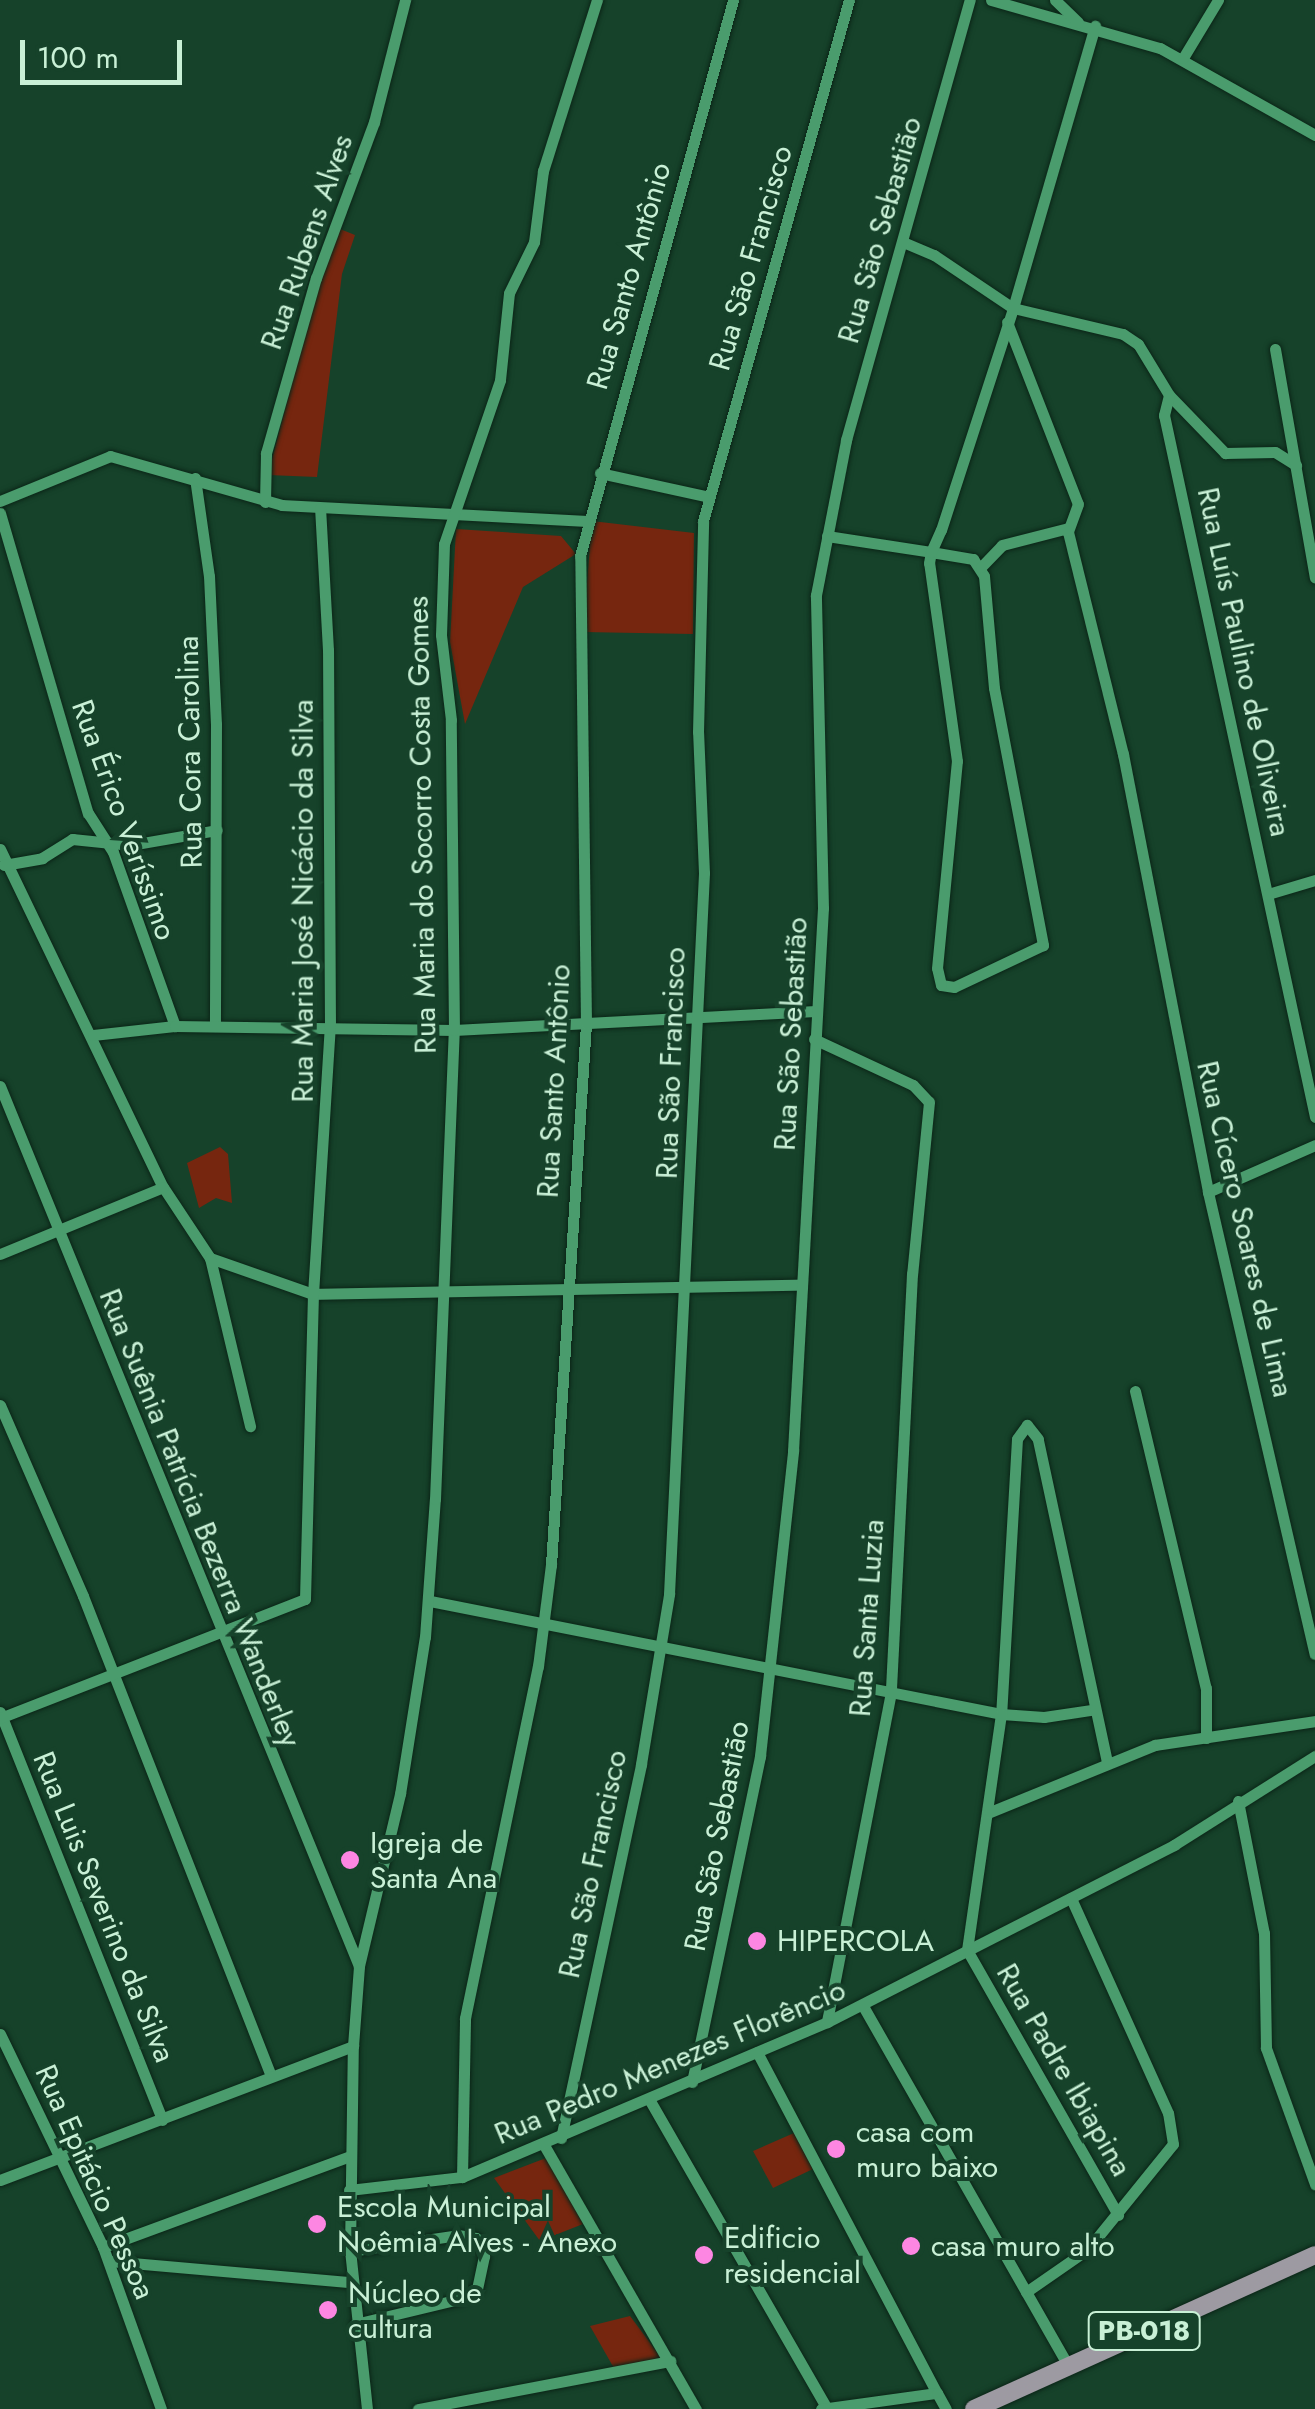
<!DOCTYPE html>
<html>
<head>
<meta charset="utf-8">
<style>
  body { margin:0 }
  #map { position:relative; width:1315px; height:2409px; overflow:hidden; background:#16422a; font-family:Jost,sans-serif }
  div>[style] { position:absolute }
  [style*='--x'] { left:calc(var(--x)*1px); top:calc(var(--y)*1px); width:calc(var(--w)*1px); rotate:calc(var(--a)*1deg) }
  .green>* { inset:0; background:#76260f }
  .roads { filter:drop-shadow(0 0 2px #0b2517) drop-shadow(0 0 2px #0b2517) }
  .minor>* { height:11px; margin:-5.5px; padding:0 5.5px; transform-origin:5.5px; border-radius:5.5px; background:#4a9c6d }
  .primary>* { height:18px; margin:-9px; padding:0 9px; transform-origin:9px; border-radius:9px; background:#9d9aa2 }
  .dots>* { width:28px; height:28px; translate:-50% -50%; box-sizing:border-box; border:5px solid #16422a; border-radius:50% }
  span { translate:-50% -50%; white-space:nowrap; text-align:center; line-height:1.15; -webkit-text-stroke:8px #16422a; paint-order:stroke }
  .shield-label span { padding:2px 8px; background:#16422a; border:2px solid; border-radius:8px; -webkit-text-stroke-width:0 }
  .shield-label { font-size:28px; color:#c9f0d6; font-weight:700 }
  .street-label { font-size:30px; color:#c9f0d6 }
  .poi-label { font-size:30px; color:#c9f0d6 }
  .left { translate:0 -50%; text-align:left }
  .scale { position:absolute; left:20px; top:40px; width:162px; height:45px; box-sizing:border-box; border:5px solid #c9f0d6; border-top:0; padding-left:12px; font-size:30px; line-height:35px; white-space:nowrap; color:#c9f0d6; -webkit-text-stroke:8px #16422a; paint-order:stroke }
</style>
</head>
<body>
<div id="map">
  <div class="green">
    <i style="clip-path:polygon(340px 229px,355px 235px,342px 274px,317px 477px,268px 475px,321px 272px)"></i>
    <i style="clip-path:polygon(592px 521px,694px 533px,693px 634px,583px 632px)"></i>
    <i style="clip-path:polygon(456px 529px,561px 536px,576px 554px,523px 587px,465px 724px,450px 642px)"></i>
    <i style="clip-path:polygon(220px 1147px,228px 1154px,232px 1203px,216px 1198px,199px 1208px,187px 1163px)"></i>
    <i style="clip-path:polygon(794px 2133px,813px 2169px,773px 2188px,753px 2151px)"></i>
    <i style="clip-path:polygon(546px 2158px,583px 2224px,540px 2241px,494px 2178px)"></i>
    <i style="clip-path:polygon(630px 2316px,645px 2336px,663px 2361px,615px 2370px,590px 2326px)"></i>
  </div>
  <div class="roads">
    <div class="minor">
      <i style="--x:991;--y:0;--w:176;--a:15.9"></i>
      <i style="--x:1160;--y:48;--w:178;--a:29.3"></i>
      <i style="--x:1055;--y:0;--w:32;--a:44"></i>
      <i style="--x:1183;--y:58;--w:68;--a:-58.9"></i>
      <i style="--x:903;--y:242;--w:34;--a:23"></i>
      <i style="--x:934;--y:255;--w:95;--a:33.9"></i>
      <i style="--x:1013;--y:308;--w:113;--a:13.3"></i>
      <i style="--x:1123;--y:334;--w:18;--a:34"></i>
      <i style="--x:1138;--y:344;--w:60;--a:58.7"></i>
      <i style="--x:1169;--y:395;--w:81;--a:46"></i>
      <i style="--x:1225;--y:453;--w:50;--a:-1.1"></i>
      <i style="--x:1275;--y:452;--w:25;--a:32"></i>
      <i style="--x:1007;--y:322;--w:195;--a:68.7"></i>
      <i style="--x:1078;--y:504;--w:30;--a:110"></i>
      <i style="--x:1068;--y:532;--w:229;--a:76.1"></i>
      <i style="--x:1123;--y:754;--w:446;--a:79"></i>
      <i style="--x:1208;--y:1192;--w:474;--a:77"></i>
      <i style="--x:1275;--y:349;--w:232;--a:80.1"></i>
      <i style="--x:1169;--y:395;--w:21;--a:104"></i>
      <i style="--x:1164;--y:415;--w:718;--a:77.86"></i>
      <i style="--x:600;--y:473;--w:112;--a:12.4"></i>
      <i style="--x:195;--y:478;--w:99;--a:81.9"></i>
      <i style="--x:209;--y:576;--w:148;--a:87.3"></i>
      <i style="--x:216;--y:724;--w:301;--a:90.2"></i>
      <i style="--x:0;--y:501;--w:119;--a:-22.2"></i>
      <i style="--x:110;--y:456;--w:179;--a:15.9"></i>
      <i style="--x:282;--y:505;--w:305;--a:3"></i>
      <i style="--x:265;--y:502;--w:49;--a:-88.8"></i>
      <i style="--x:266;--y:453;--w:182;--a:-74.1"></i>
      <i style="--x:316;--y:278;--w:166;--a:-69.6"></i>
      <i style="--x:374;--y:122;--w:126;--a:-75.7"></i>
      <i style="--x:0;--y:513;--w:313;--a:73.7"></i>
      <i style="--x:88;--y:813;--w:46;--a:57.3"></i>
      <i style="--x:113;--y:852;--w:185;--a:70.4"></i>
      <i style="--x:827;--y:536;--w:105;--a:8.7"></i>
      <i style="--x:931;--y:552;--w:43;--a:9.5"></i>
      <i style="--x:973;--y:559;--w:20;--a:57"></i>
      <i style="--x:984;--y:576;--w:112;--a:84.9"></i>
      <i style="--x:994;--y:688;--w:262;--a:79.2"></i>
      <i style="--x:1043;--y:945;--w:98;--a:154.7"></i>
      <i style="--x:954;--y:987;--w:13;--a:-171"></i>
      <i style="--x:941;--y:985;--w:17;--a:-103"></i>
      <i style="--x:937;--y:968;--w:208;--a:-84.5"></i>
      <i style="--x:957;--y:761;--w:200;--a:-98"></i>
      <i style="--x:929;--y:563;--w:11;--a:-80"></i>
      <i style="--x:931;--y:552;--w:24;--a:-66"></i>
      <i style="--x:941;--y:530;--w:233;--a:-72"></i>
      <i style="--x:1013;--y:308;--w:294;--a:-73.8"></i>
      <i style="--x:981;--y:567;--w:30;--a:-46"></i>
      <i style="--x:1002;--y:545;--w:68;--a:-14.4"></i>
      <i style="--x:0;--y:849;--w:375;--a:64.3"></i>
      <i style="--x:163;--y:1187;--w:85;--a:56.5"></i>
      <i style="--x:210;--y:1258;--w:109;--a:19.3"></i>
      <i style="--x:313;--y:1294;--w:489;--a:-1.1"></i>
      <i style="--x:4;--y:865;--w:39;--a:-10"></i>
      <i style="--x:42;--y:858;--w:36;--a:-32"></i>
      <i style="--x:72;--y:839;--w:59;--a:5.8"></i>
      <i style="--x:131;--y:845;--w:87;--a:-9.9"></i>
      <i style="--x:1268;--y:894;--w:49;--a:-16.6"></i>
      <i style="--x:93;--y:1035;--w:82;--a:-6.3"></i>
      <i style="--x:175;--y:1026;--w:279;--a:0.8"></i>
      <i style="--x:454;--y:1030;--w:362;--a:-3"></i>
      <i style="--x:814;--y:1039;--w:109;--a:24.9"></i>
      <i style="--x:913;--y:1085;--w:23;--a:47"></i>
      <i style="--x:929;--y:1102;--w:173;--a:95.6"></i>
      <i style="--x:912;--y:1274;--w:419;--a:92.9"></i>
      <i style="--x:891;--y:1692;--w:336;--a:101"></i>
      <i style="--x:0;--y:1086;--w:950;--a:67.81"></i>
      <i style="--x:1208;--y:1192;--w:117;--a:-23.7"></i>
      <i style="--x:0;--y:1254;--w:176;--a:-22.3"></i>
      <i style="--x:210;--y:1258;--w:173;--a:76.6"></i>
      <i style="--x:1135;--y:1391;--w:305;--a:76.6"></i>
      <i style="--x:1206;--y:1688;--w:50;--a:90"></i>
      <i style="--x:0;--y:1405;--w:208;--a:66.5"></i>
      <i style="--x:83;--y:1596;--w:516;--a:68.61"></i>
      <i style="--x:430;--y:1601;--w:582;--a:11.19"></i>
      <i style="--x:1001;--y:1714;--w:43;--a:4"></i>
      <i style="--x:1044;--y:1717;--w:48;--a:-8.5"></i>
      <i style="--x:0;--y:1712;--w:439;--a:68.3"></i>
      <i style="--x:0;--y:1718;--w:327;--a:-21.3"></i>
      <i style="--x:305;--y:1599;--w:305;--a:-88.5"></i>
      <i style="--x:313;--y:1294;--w:268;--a:-86.4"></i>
      <i style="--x:330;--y:1027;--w:377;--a:-90.3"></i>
      <i style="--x:328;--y:650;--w:142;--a:-93.2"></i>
      <i style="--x:1107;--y:1762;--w:330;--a:-102.1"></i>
      <i style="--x:1038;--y:1439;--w:18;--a:-128"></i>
      <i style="--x:1027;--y:1425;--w:17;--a:126"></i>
      <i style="--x:1017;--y:1439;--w:275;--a:93.3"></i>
      <i style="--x:1001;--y:1714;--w:238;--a:98.2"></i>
      <i style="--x:967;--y:1950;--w:305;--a:60.3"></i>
      <i style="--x:1238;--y:1801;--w:135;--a:78.9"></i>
      <i style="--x:1264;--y:1933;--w:115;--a:89"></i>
      <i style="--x:1266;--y:2048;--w:145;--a:70.2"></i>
      <i style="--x:990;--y:1812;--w:178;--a:-22.1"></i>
      <i style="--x:1155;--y:1745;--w:162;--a:-8.5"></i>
      <i style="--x:863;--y:2006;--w:413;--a:60.3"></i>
      <i style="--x:0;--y:2034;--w:237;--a:64.2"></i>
      <i style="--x:103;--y:2247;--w:172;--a:70.3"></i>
      <i style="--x:757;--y:2052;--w:386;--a:62.2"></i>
      <i style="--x:692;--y:2082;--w:333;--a:-78.2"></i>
      <i style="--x:760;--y:1756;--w:307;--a:-83.8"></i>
      <i style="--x:793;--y:1451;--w:544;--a:-86.84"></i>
      <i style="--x:823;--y:908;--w:313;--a:-91.3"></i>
      <i style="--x:816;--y:595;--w:158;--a:-79"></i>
      <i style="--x:846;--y:440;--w:457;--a:-74.3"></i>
      <i style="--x:649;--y:2099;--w:357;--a:60.1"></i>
      <i style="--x:561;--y:2138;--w:382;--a:-77.9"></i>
      <i style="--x:641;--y:1764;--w:172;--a:-80.6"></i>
      <i style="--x:669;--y:1594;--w:722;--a:-87.22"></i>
      <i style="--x:704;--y:873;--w:141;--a:-92.4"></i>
      <i style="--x:698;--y:732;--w:211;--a:-88.6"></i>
      <i style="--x:703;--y:521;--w:541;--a:-74.35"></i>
      <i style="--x:544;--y:2145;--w:305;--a:60.1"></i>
      <i style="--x:462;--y:2177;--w:159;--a:-88.9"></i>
      <i style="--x:465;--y:2018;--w:359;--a:-78.3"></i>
      <i style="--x:538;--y:1666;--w:102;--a:-82.7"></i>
      <i style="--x:551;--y:1565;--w:542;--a:-86.3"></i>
      <i style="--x:586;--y:1024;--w:468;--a:-90.7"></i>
      <i style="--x:580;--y:556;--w:577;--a:-74.61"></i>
      <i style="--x:0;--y:2180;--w:378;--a:-20.8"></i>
      <i style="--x:349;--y:2190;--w:114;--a:-6.6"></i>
      <i style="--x:462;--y:2177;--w:397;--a:-23"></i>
      <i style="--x:827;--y:2022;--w:390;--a:-27"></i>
      <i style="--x:1174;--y:1845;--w:167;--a:-32.3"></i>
      <i style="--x:103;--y:2247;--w:263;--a:-20.2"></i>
      <i style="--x:350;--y:2251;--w:109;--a:-8.4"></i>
      <i style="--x:458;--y:2235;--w:18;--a:9"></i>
      <i style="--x:476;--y:2238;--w:20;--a:66"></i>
      <i style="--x:484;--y:2256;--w:33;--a:102"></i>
      <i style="--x:477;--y:2288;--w:21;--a:149"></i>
      <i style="--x:459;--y:2299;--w:107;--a:166.5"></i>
      <i style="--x:109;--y:2261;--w:243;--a:5"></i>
      <i style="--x:1026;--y:2292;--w:75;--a:-34.7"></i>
      <i style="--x:1088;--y:2249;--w:135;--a:-51"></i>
      <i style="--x:1173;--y:2144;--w:31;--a:-99"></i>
      <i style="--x:1168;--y:2113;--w:236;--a:-114.3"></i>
      <i style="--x:367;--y:2409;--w:159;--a:-96.1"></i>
      <i style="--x:350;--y:2251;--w:205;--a:-89.2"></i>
      <i style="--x:353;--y:2046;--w:80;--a:-85.7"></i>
      <i style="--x:359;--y:1966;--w:177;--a:-76.6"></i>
      <i style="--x:400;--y:1794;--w:159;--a:-81"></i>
      <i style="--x:425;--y:1637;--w:138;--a:-85.9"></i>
      <i style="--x:435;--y:1499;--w:469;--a:-87.7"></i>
      <i style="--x:454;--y:1030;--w:310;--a:-90.6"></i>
      <i style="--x:451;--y:720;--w:86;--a:-96.7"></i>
      <i style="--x:441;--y:635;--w:91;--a:-88.1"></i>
      <i style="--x:444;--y:544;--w:173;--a:-71.1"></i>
      <i style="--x:500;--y:380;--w:87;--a:-84.1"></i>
      <i style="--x:509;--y:293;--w:57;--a:-63.9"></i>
      <i style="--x:534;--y:242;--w:72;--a:-82.8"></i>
      <i style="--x:543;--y:171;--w:179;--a:-72.5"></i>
      <i style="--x:418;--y:2409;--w:257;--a:-10.8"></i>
      <i style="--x:821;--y:2409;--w:117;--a:-7.9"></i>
      <i style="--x:937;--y:2393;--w:18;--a:61"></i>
    </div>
    <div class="primary">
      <i style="--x:974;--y:2409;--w:374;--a:-24.3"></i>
    </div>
  </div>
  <div class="dots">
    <i style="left:350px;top:1860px;background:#fd86e2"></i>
    <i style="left:757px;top:1941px;background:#fd86e2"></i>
    <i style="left:836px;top:2149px;background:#fd86e2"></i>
    <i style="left:317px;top:2224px;background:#fd86e2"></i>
    <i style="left:911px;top:2246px;background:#fd86e2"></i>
    <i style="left:704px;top:2255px;background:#fd86e2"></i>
    <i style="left:328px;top:2310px;background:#fd86e2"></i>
  </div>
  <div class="shield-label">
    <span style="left:1144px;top:2331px">PB-018</span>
  </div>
  <div class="street-label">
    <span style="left:880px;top:230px;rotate:-74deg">Rua São Sebastião</span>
    <span style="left:307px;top:242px;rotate:-71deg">Rua Rubens Alves</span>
    <span style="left:751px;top:258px;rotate:-74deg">Rua São Francisco</span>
    <span style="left:629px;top:276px;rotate:-74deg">Rua Santo Antônio</span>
    <span style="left:1244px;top:662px;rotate:78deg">Rua Luís Paulino de Oliveira</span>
    <span style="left:190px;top:752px;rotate:-91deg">Rua Cora Carolina</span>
    <span style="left:124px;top:820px;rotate:70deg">Rua Érico Veríssimo</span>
    <span style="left:422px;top:825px;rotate:-91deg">Rua Maria do Socorro Costa Gomes</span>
    <span style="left:303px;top:901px;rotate:-90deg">Rua Maria José Nicácio da Silva</span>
    <span style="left:791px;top:1034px;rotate:-87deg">Rua São Sebastião</span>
    <span style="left:671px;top:1063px;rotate:-88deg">Rua São Francisco</span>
    <span style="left:554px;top:1081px;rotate:-87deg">Rua Santo Antônio</span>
    <span style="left:1245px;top:1229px;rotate:77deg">Rua Cícero Soares de Lima</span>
    <span style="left:200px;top:1518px;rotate:68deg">Rua Suênia Patrícia Bezerra Wanderley</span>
    <span style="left:867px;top:1618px;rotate:-86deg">Rua Santa Luzia</span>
    <span style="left:717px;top:1836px;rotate:-79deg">Rua São Sebastião</span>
    <span style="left:593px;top:1864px;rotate:-78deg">Rua São Francisco</span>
    <span style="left:104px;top:1907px;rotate:68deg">Rua Luis Severino da Silva</span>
    <span style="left:670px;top:2062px;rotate:-23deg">Rua Pedro Menezes Florêncio</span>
    <span style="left:1064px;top:2070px;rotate:60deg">Rua Padre Ibiapina</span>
    <span style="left:95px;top:2182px;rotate:66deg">Rua Epitácio Pessoa</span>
  </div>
  <div class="poi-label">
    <span class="left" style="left:370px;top:1860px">Igreja de<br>Santa Ana</span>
    <span class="left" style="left:777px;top:1941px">HIPERCOLA</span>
    <span class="left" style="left:856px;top:2149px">casa com<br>muro baixo</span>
    <span class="left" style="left:337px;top:2224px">Escola Municipal<br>Noêmia Alves - Anexo</span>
    <span class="left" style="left:724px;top:2255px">Edificio<br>residencial</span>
    <span class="left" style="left:931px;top:2246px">casa muro alto</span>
    <span class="left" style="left:348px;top:2310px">Núcleo de<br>cultura</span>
  </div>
  <div class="scale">100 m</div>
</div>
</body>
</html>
